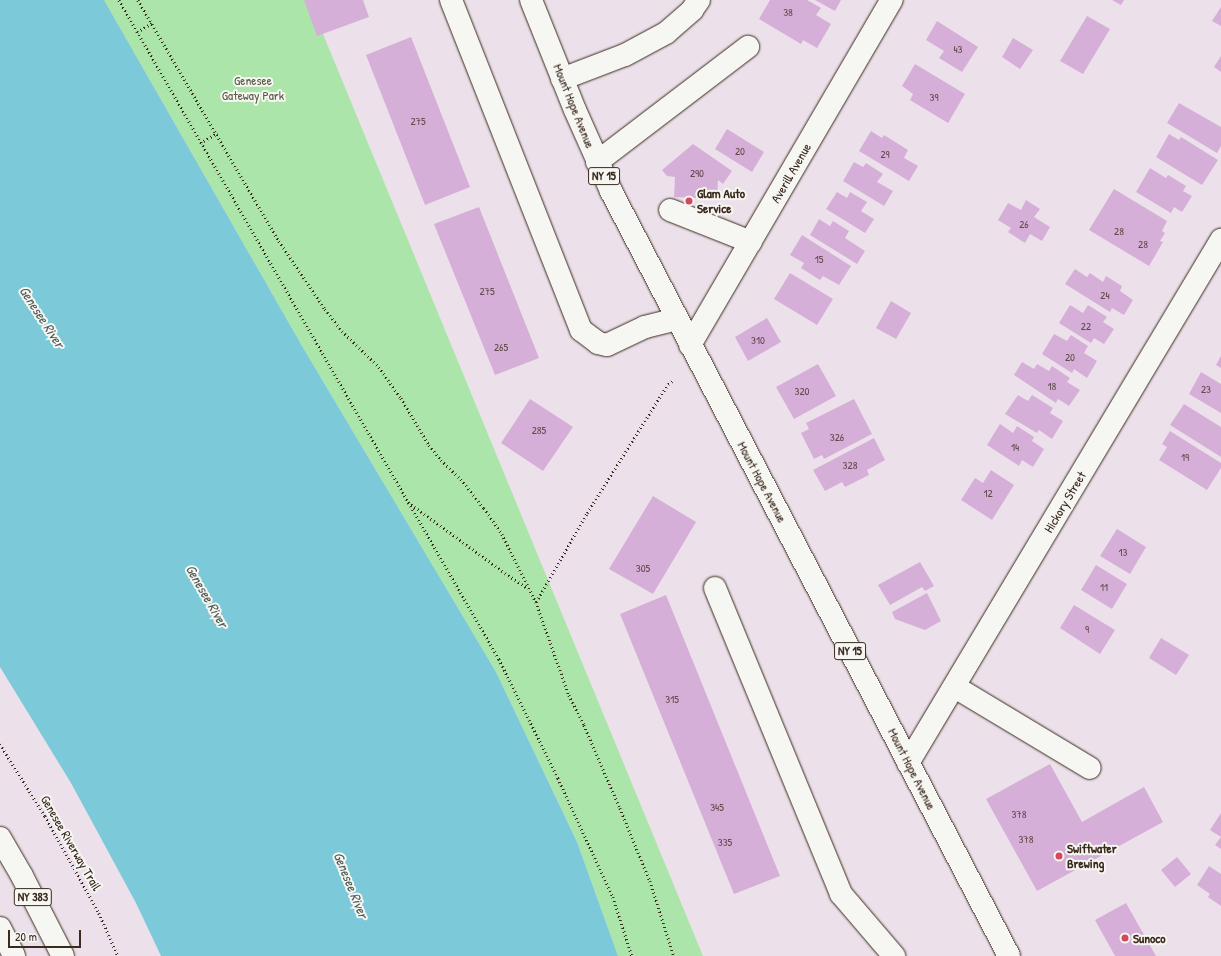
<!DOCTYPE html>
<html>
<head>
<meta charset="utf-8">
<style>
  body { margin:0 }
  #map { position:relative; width:1221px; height:956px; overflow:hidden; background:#ece1ea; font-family:"Patrick Hand",sans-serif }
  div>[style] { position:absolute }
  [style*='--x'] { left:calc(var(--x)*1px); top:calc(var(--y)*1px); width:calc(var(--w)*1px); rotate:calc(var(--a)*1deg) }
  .green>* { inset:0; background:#abe5a9 }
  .water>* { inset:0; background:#7bc9d9 }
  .building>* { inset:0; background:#d6afd8 }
  .path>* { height:2.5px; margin-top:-1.25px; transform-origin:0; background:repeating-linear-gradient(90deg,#3b2a1e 0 1px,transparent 0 4px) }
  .roads { filter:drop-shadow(0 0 1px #3b2a1e) drop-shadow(0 0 1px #3b2a1e) }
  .minor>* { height:22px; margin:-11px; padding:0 11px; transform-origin:11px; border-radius:11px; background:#f6f6f2 }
  .major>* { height:22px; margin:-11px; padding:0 11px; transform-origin:11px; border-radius:11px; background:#f6f6f2 }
  .dots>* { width:11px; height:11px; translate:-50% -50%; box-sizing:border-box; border:2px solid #f6f6f2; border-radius:50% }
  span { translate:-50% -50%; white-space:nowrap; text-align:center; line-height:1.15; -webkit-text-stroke:4px #f6f6f2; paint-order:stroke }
  .number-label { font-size:11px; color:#624b4c }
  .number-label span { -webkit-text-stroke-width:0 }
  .shield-label span { padding:1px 3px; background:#f6f6f2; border:1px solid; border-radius:3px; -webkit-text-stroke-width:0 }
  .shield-label { font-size:12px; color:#3b2a1e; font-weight:700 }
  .park-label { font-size:13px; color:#575941 }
  .street-label { font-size:13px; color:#3b2a1e }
  .poi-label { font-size:13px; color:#3b2a1e; font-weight:700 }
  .left { translate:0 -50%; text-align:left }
  .water-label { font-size:14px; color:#4e5a56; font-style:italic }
  .scale { position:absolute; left:8px; top:930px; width:73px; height:18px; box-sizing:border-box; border:2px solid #3b2a1e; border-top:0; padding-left:5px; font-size:12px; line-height:14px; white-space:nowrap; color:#3b2a1e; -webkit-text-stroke:3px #f6f6f2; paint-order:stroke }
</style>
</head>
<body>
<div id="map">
  <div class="green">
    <i style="clip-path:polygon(104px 0,309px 0,703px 956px,618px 956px,577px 842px,496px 672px,302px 346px)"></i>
  </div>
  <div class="water">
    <i style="clip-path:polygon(0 0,104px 0,302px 346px,496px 672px,577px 842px,618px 956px,161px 956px,136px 903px,71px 783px,0 667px)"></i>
  </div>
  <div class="building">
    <i style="clip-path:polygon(304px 0,363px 0,369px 17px,317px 36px)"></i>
    <i style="clip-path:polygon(770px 0,807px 0,821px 8px,816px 15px,831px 24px,817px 48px,803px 40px,801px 44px,759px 19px)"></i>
    <i style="clip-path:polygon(815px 0,841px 0,835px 11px)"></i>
    <i style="clip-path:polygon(1112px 0,1124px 0,1121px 5px)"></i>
    <i style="clip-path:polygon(1221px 7px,1221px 26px,1212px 21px)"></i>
    <i style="clip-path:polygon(1087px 16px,1110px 29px,1083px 74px,1060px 61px)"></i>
    <i style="clip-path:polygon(937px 21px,978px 47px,962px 72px,939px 58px,944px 51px,926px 40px)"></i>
    <i style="clip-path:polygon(411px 37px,470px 187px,425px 205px,366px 55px)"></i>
    <i style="clip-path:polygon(1013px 38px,1033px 50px,1020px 69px,1002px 57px)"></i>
    <i style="clip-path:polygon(1221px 56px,1221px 72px,1214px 67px)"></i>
    <i style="clip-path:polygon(915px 64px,965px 94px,948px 123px,910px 100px,913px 94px,902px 86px)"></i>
    <i style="clip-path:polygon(1179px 103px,1221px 127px,1221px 146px,1217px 153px,1167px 123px)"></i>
    <i style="clip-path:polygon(727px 129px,764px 152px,752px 172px,715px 149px)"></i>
    <i style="clip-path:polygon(871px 131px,882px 138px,884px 135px,908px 150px,904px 158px,918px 166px,909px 181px,859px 151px)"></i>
    <i style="clip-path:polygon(1169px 134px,1179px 140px,1181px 137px,1218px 160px,1202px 185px,1156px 157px)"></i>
    <i style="clip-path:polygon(693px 144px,732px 171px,723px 184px,718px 180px,717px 199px,674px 197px,675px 177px,667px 176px,662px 170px)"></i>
    <i style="clip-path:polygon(854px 162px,863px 167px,866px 163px,883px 174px,877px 182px,893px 191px,884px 206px,843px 181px)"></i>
    <i style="clip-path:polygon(1150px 168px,1166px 178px,1168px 175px,1186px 186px,1183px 191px,1192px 196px,1182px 212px,1174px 207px,1171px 213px,1136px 192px)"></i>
    <i style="clip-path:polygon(1114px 189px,1167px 221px,1162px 231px,1165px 233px,1160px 241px,1163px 242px,1149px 266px,1089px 230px)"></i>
    <i style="clip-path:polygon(837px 192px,847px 198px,850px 192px,867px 202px,861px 211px,874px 219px,865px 233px,826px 209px)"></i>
    <i style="clip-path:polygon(1026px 200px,1040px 209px,1034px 217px,1050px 227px,1042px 241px,1030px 234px,1025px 243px,1008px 232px,1011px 228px,998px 220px,1008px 203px,1021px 210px)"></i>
    <i style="clip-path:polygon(479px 207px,539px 358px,495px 375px,434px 224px)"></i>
    <i style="clip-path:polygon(819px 219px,830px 226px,833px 221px,849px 231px,845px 238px,865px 251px,857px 264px,810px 235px)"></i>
    <i style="clip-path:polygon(802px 235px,851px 266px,839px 285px,823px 276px,820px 280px,801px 268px,804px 263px,790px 255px)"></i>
    <i style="clip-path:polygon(1075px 269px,1087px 277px,1090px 273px,1103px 282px,1106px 276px,1122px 286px,1120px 291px,1133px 300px,1124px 315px,1112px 308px,1110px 312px,1065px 284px)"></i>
    <i style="clip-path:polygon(790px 273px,833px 299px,817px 325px,774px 299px)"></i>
    <i style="clip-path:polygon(891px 301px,911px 313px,896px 339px,876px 328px)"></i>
    <i style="clip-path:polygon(1070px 305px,1083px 313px,1088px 305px,1107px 317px,1103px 322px,1114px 329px,1104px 344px,1094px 338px,1091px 343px,1059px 323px)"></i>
    <i style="clip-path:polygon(767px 318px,781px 342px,748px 361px,735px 337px)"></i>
    <i style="clip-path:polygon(1054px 334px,1067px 341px,1071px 335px,1088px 346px,1084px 353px,1097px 361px,1087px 378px,1074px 369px,1072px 373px,1042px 354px)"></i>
    <i style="clip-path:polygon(1221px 356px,1221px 368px,1216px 365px)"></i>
    <i style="clip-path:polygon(1022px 362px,1034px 369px,1037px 364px,1049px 371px,1052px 366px,1070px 378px,1067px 382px,1080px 390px,1069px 406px,1058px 399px,1056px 403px,1014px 375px)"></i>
    <i style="clip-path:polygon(818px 364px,836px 396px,794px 419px,776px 387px)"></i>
    <i style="clip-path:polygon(1201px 372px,1221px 384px,1221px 413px,1189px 394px)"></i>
    <i style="clip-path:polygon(1018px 395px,1028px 401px,1032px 395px,1053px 408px,1050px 413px,1063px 421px,1052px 439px,1039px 430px,1037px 433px,1005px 414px)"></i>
    <i style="clip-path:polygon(530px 399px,573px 427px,543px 471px,501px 443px)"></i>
    <i style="clip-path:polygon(854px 399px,872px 434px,824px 459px,822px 455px,814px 459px,801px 433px,809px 429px,806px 423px)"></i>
    <i style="clip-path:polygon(1184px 404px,1221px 427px,1221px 457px,1170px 425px)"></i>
    <i style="clip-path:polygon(1000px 424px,1013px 433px,1017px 426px,1034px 437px,1032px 441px,1044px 449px,1033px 467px,1022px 460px,1019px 466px,987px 445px)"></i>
    <i style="clip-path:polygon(1170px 431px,1221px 463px,1221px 468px,1207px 490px,1159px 460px,1167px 447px,1162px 444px)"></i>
    <i style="clip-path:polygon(874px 438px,885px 460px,867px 470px,869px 475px,845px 487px,842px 482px,825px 491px,813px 470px)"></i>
    <i style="clip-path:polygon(991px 470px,1014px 485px,992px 520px,961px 500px,975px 478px,983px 483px)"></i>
    <i style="clip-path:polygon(653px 496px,696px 522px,653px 594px,609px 569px)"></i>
    <i style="clip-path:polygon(1117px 529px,1146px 547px,1130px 574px,1100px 556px)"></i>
    <i style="clip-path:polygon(920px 562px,934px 586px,925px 591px,922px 587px,890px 605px,878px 585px)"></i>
    <i style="clip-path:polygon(1096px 565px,1127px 584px,1112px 609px,1081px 590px)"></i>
    <i style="clip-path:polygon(927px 593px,941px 621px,925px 630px,895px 619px,892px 612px)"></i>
    <i style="clip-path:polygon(666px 595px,780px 876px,734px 894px,620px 614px)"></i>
    <i style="clip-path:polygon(1074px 605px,1115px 630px,1100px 654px,1060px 628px)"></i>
    <i style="clip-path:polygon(1161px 638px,1189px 655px,1176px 675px,1149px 658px)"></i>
    <i style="clip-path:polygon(1050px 764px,1082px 822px,1144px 787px,1163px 822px,1037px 891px,986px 799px)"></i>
    <i style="clip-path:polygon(1221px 813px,1221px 837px,1210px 830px)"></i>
    <i style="clip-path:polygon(1221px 837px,1221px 849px,1215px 845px)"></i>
    <i style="clip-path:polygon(1177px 857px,1191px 874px,1175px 887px,1161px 870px)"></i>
    <i style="clip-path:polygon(1209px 866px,1221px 874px,1221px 906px,1208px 897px,1210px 894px,1197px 885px)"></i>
    <i style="clip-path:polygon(1126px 903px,1156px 956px,1115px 956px,1095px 920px)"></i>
  </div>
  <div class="path">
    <i style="--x:119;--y:0;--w:761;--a:60.03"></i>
    <i style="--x:499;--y:659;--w:133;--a:63.6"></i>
    <i style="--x:558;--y:778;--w:131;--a:65.2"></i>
    <i style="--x:613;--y:897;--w:62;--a:72.1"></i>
    <i style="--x:138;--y:0;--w:279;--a:59.7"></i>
    <i style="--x:279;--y:241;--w:82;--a:55.9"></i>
    <i style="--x:325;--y:309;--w:28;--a:52"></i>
    <i style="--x:342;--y:331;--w:52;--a:44.2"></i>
    <i style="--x:379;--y:367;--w:38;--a:55"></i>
    <i style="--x:401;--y:398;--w:55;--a:59.2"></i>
    <i style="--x:429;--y:445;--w:19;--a:51"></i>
    <i style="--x:441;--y:460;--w:28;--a:44"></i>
    <i style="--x:461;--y:479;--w:37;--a:52"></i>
    <i style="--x:484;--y:508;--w:32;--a:55"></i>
    <i style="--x:502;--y:534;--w:76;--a:63.4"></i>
    <i style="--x:536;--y:602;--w:99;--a:70.5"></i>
    <i style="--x:569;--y:695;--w:34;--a:63"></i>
    <i style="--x:584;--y:725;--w:90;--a:66.6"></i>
    <i style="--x:620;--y:808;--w:79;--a:67.7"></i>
    <i style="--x:650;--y:881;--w:79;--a:72.3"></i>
    <i style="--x:137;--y:32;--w:17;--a:-31"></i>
    <i style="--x:200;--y:143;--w:20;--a:-30"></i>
    <i style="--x:408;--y:502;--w:120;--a:36.2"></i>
    <i style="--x:505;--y:573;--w:27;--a:34"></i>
    <i style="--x:536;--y:602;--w:103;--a:-60.2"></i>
    <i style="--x:587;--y:513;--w:152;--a:-57.9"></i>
    <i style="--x:668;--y:384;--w:5;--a:-37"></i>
    <i style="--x:0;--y:744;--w:85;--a:58"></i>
    <i style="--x:45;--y:816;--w:111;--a:60.9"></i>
    <i style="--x:99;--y:913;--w:47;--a:66.2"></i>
  </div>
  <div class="roads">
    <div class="minor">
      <i style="--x:451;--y:0;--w:355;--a:68.5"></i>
      <i style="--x:581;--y:330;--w:21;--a:37"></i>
      <i style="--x:598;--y:343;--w:9;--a:13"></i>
      <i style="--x:607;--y:345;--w:42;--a:-25.3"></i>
      <i style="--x:645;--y:327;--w:33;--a:-14"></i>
      <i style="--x:562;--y:79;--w:67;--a:-20.9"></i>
      <i style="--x:625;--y:55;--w:47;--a:-28.2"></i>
      <i style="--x:666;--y:33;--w:35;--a:-41"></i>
      <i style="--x:692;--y:10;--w:12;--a:-55"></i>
      <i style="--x:597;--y:162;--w:190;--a:-37.3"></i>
      <i style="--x:670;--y:210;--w:87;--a:21.6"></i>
      <i style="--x:690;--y:345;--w:400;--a:-59.7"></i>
      <i style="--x:715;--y:588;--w:331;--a:67.6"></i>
      <i style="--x:841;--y:894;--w:82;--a:49.5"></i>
      <i style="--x:955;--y:687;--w:157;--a:31"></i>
      <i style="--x:908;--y:763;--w:610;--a:-59.1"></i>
    </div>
    <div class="major">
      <i style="--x:531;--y:0;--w:118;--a:68.2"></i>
      <i style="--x:575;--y:110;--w:89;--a:66"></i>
      <i style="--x:611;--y:191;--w:862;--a:62.51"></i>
      <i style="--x:0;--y:838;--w:44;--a:59.9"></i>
      <i style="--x:22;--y:876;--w:90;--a:62.9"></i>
      <i style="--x:0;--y:928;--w:31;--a:63"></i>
    </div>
  </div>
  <div class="dots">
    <i style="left:689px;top:201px;background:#d1495b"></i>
    <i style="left:1059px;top:856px;background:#d1495b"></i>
    <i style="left:1125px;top:938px;background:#d1495b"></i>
  </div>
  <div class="number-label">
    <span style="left:788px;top:12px">38</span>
    <span style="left:958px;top:49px">43</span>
    <span style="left:934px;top:97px">39</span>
    <span style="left:418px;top:121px">275</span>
    <span style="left:740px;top:151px">20</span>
    <span style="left:885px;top:154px">29</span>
    <span style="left:697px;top:173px">290</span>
    <span style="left:1024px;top:224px">26</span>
    <span style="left:1119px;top:231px">28</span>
    <span style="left:1143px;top:244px">28</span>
    <span style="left:819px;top:259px">15</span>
    <span style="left:487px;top:291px">275</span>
    <span style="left:1105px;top:295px">24</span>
    <span style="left:1086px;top:326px">22</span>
    <span style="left:758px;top:340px">310</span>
    <span style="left:501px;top:347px">265</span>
    <span style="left:1070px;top:357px">20</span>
    <span style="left:1052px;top:386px">18</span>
    <span style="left:1206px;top:389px">23</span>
    <span style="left:802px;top:391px">320</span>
    <span style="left:539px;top:430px">285</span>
    <span style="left:837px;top:437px">326</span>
    <span style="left:1015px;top:447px">14</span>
    <span style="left:1185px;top:457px">19</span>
    <span style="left:850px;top:465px">328</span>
    <span style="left:988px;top:493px">12</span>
    <span style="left:1123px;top:552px">13</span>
    <span style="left:643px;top:568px">305</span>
    <span style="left:1104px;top:587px">11</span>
    <span style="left:1087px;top:629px">9</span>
    <span style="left:672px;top:699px">315</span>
    <span style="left:717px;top:807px">345</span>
    <span style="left:1019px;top:814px">378</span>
    <span style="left:1026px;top:839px">378</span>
    <span style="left:725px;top:842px">335</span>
  </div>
  <div class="shield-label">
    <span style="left:604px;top:176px">NY 15</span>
    <span style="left:850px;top:651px">NY 15</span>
    <span style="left:33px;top:897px">NY 383</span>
  </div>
  <div class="park-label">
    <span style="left:253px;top:88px">Genesee<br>Gateway Park</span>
  </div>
  <div class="street-label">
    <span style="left:574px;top:106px;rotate:68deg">Mount Hope Avenue</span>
    <span style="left:791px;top:173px;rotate:-60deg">Averill Avenue</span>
    <span style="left:762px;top:482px;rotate:62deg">Mount Hope Avenue</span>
    <span style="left:1065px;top:502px;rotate:-59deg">Hickory Street</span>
    <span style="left:912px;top:769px;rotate:63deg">Mount Hope Avenue</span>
    <span style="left:71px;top:843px;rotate:60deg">Genesee Riverway Trail</span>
  </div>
  <div class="poi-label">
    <span class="left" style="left:697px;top:201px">Glam Auto<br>Service</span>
    <span class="left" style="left:1067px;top:856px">Swiftwater<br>Brewing</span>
    <span class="left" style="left:1133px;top:938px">Sunoco</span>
  </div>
  <div class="water-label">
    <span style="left:42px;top:317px;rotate:57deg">Genesee River</span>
    <span style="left:207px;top:596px;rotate:60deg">Genesee River</span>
    <span style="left:351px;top:885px;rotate:68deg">Genesee River</span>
  </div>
  <div class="scale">20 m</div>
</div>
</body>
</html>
